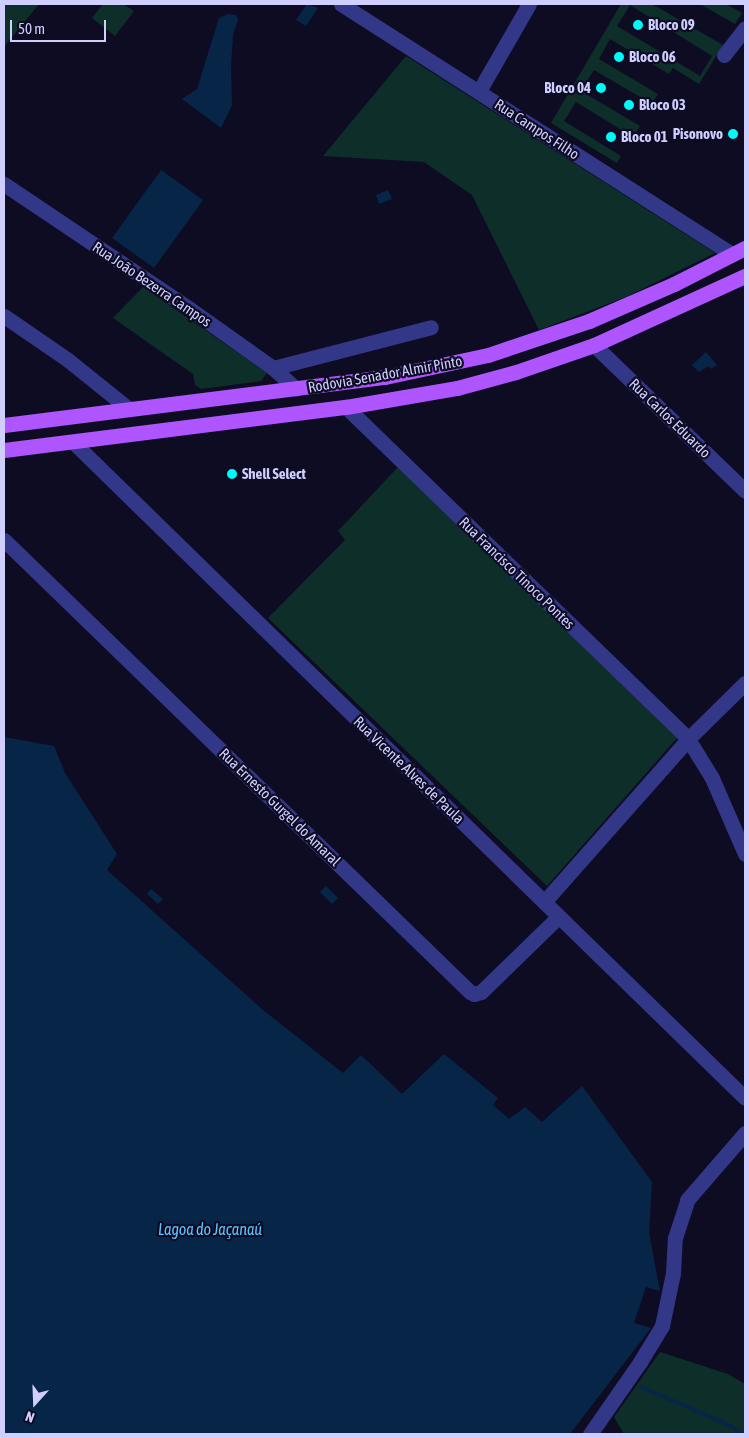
<!DOCTYPE html>
<html>
<head>
<meta charset="utf-8">
<style>
  body { margin:0 }
  #map { position:relative; width:749px; height:1438px; overflow:hidden; background:#0d0c23; font-family:"Asap Condensed",sans-serif }
  div>[style] { position:absolute }
  [style*='--x'] { left:calc(var(--x)*1px); top:calc(var(--y)*1px); width:calc(var(--w)*1px); rotate:calc(var(--a)*1deg) }
  .green>* { inset:0; background:#0e2e2a }
  .water>* { inset:0; background:#072547 }
  .stream>* { height:4px; margin:-2px; padding:0 2px; transform-origin:2px; border-radius:2px; background:#072547 }
  .minor>* { height:15px; margin:-7.5px; padding:0 7.5px; transform-origin:7.5px; border-radius:7.5px; background:#323787 }
  .major>* { height:15px; margin:-7.5px; padding:0 7.5px; transform-origin:7.5px; border-radius:7.5px; background:#ae55ff }
  .dots>* { width:14px; height:14px; translate:-50% -50%; box-sizing:border-box; border:2px solid #0d0c23; border-radius:50% }
  span { translate:-50% -50%; white-space:nowrap; text-align:center; line-height:1.15; -webkit-text-stroke:4.5px #0d0c23; paint-order:stroke }
  .poi-label { font-size:15px; color:#cfceff; font-weight:700 }
  .left { translate:0 -50%; text-align:left }
  .right { translate:-100% -50%; text-align:right }
  .street-label { font-size:15px; color:#cfceff }
  .water-label { font-size:16px; color:#5cc4ff; font-style:italic }
  .frame { position:absolute; inset:0; border:5px solid #cfceff; pointer-events:none }
  .north { position:absolute; left:10px; top:1378px; width:50px; height:50px; -webkit-text-stroke:4px #0d0c23; paint-order:stroke; rotate:200deg; font-size:14px; font-weight:700; line-height:20px; text-align:center; color:#cfceff }
  .north::after { content:''; display:block; margin:auto; width:18px; height:22px; background:#cfceff; clip-path:polygon(50% 0,100% 100%,50% 72%,0 100%) }
  .scale { position:absolute; left:10px; top:20px; width:96px; height:22px; box-sizing:border-box; border:2px solid #cfceff; border-top:0; padding-left:6px; font-size:15px; line-height:18px; white-space:nowrap; color:#cfceff; -webkit-text-stroke:4px #0d0c23; paint-order:stroke }
</style>
</head>
<body>
<div id="map">
  <div class="green">
    <i style="clip-path:polygon(4px 4px,39px 4px,4px 47px)"></i>
    <i style="clip-path:polygon(103px 4px,123px 4px,134px 11px,115px 36px,92px 18px)"></i>
    <i style="clip-path:polygon(evenodd,621px 4px,652px 4px,723px 45px,699px 84px,673px 68px,669px 74px,610px 39px,599px 59px,658px 94px,652px 104px,594px 70px,581px 91px,640px 126px,633px 137px,576px 102px,564px 121px,621px 156px,617px 163px,551px 123px,621px 4px,630px 5px,712px 56px,700px 76px,617px 26px,630px 5px)"></i>
    <i style="clip-path:polygon(700px 4px,726px 4px,742px 13px,735px 24px)"></i>
    <i style="clip-path:polygon(406px 56px,715px 253px,626px 297px,539px 330px,472px 195px,424px 162px,323px 156px)"></i>
    <i style="clip-path:polygon(143px 287px,267px 373px,261px 381px,201px 389px,195px 385px,193px 374px,113px 318px)"></i>
    <i style="clip-path:polygon(398px 467px,677px 738px,547px 886px,268px 618px,345px 540px,338px 531px)"></i>
    <i style="clip-path:polygon(660px 1352px,728px 1374px,745px 1384px,745px 1434px,624px 1434px,614px 1417px)"></i>
  </div>
  <div class="water">
    <i style="clip-path:polygon(307px 4px,318px 8px,306px 26px,296px 20px)"></i>
    <i style="clip-path:polygon(228px 14px,236px 15px,238px 20px,233px 35px,231px 66px,232px 105px,221px 128px,182px 99px,197px 89px,219px 18px)"></i>
    <i style="clip-path:polygon(161px 170px,203px 200px,154px 268px,112px 238px)"></i>
    <i style="clip-path:polygon(388px 190px,392px 199px,379px 204px,376px 195px)"></i>
    <i style="clip-path:polygon(706px 352px,717px 365px,711px 369px,708px 366px,699px 372px,692px 365px)"></i>
    <i style="clip-path:polygon(4px 737px,54px 746px,65px 773px,117px 854px,107px 870px,263px 1010px,343px 1073px,361px 1055px,402px 1094px,444px 1054px,498px 1098px,493px 1105px,509px 1119px,525px 1107px,542px 1122px,582px 1086px,652px 1182px,649px 1232px,660px 1291px,646px 1287px,634px 1323px,651px 1328px,570px 1434px,4px 1434px)"></i>
    <i style="clip-path:polygon(326px 886px,338px 898px,332px 904px,320px 892px)"></i>
    <i style="clip-path:polygon(151px 889px,163px 899px,158px 904px,147px 894px)"></i>
  </div>
  <div class="stream">
    <i style="--x:641;--y:1387;--w:98;--a:23.4"></i>
    <i style="--x:731;--y:1426;--w:13;--a:39"></i>
  </div>
  <div class="minor">
    <i style="--x:341;--y:4;--w:465;--a:32.6"></i>
    <i style="--x:724;--y:55;--w:34;--a:-52"></i>
    <i style="--x:479;--y:91;--w:100;--a:-60.1"></i>
    <i style="--x:4;--y:184;--w:224;--a:33.9"></i>
    <i style="--x:190;--y:309;--w:102;--a:35.4"></i>
    <i style="--x:273;--y:368;--w:31;--a:42"></i>
    <i style="--x:4;--y:316;--w:78;--a:34.5"></i>
    <i style="--x:68;--y:360;--w:78;--a:38.8"></i>
    <i style="--x:594;--y:345;--w:210;--a:44"></i>
    <i style="--x:273;--y:368;--w:163;--a:-14.5"></i>
    <i style="--x:346;--y:407;--w:477;--a:44.1"></i>
    <i style="--x:688;--y:739;--w:46;--a:58.4"></i>
    <i style="--x:712;--y:778;--w:83;--a:66.5"></i>
    <i style="--x:73;--y:442;--w:939;--a:44.31"></i>
    <i style="--x:4;--y:540;--w:649;--a:44.13"></i>
    <i style="--x:470;--y:992;--w:4;--a:27"></i>
    <i style="--x:474;--y:994;--w:7;--a:-16"></i>
    <i style="--x:481;--y:992;--w:107;--a:-44.2"></i>
    <i style="--x:544;--y:902;--w:217;--a:-48.5"></i>
    <i style="--x:688;--y:739;--w:80;--a:-44.5"></i>
    <i style="--x:590;--y:1434;--w:88;--a:-55.2"></i>
    <i style="--x:640;--y:1362;--w:42;--a:-58.6"></i>
    <i style="--x:662;--y:1326;--w:54;--a:-78.3"></i>
    <i style="--x:673;--y:1273;--w:35;--a:-87"></i>
    <i style="--x:675;--y:1238;--w:40;--a:-72"></i>
    <i style="--x:687;--y:1200;--w:89;--a:-49.1"></i>
  </div>
  <div class="major">
    <i style="--x:4;--y:425;--w:384;--a:-7.2"></i>
    <i style="--x:385;--y:377;--w:105;--a:-12.1"></i>
    <i style="--x:488;--y:355;--w:107;--a:-18.6"></i>
    <i style="--x:589;--y:321;--w:93;--a:-23.5"></i>
    <i style="--x:674;--y:284;--w:80;--a:-26.9"></i>
    <i style="--x:4;--y:450;--w:345;--a:-7.2"></i>
    <i style="--x:346;--y:407;--w:113;--a:-9.7"></i>
    <i style="--x:457;--y:388;--w:61;--a:-15.2"></i>
    <i style="--x:516;--y:372;--w:83;--a:-19.1"></i>
    <i style="--x:594;--y:345;--w:166;--a:-24.6"></i>
  </div>
  <div class="dots">
    <i style="left:638px;top:25px;background:#00f9f9"></i>
    <i style="left:619px;top:57px;background:#00f9f9"></i>
    <i style="left:601px;top:88px;background:#00f9f9"></i>
    <i style="left:629px;top:105px;background:#00f9f9"></i>
    <i style="left:733px;top:134px;background:#00f9f9"></i>
    <i style="left:611px;top:137px;background:#00f9f9"></i>
    <i style="left:232px;top:474px;background:#00f9f9"></i>
  </div>
  <div class="poi-label">
    <span class="left" style="left:648px;top:25px">Bloco 09</span>
    <span class="left" style="left:629px;top:57px">Bloco 06</span>
    <span class="right" style="left:591px;top:88px">Bloco 04</span>
    <span class="left" style="left:639px;top:105px">Bloco 03</span>
    <span class="right" style="left:723px;top:134px">Pisonovo</span>
    <span class="left" style="left:621px;top:137px">Bloco 01</span>
    <span class="left" style="left:242px;top:474px">Shell Select</span>
  </div>
  <div class="street-label">
    <span style="left:537px;top:129px;rotate:33deg">Rua Campos Filho</span>
    <span style="left:152px;top:284px;rotate:34deg">Rua João Bezerra Campos</span>
    <span style="left:385px;top:374px;rotate:-10deg">Rodovia Senador Almir Pinto</span>
    <span style="left:670px;top:418px;rotate:44deg">Rua Carlos Eduardo</span>
    <span style="left:517px;top:573px;rotate:44deg">Rua Francisco Tinoco Pontes</span>
    <span style="left:409px;top:770px;rotate:44deg">Rua Vicente Alves de Paula</span>
    <span style="left:280px;top:807px;rotate:44deg">Rua Ernesto Gurgel do Amaral</span>
  </div>
  <div class="water-label">
    <span style="left:210px;top:1229px">Lagoa do Jaçanaú</span>
  </div>
  <div class="frame"></div>
  <div class="north">N</div>
  <div class="scale">50 m</div>
</div>
</body>
</html>
